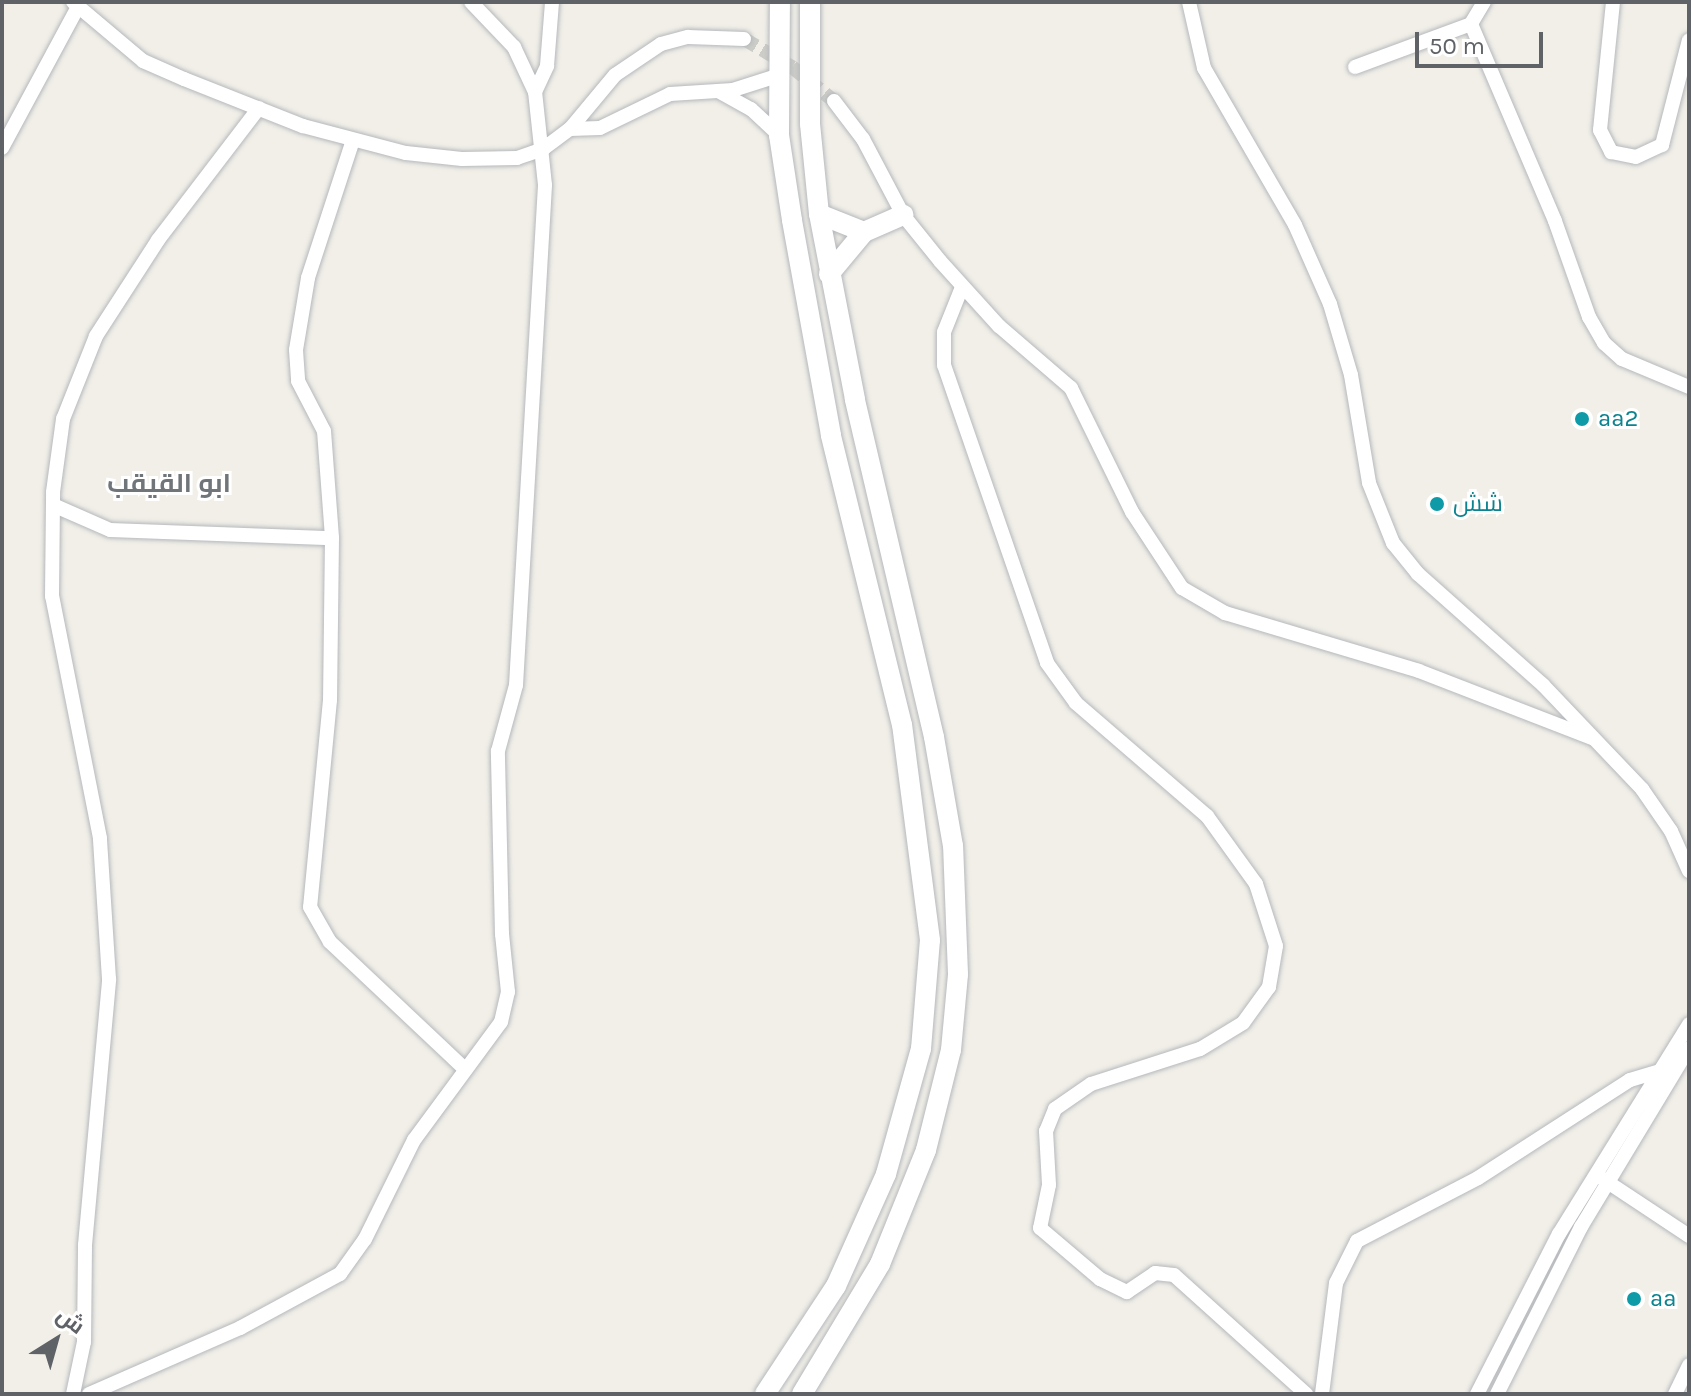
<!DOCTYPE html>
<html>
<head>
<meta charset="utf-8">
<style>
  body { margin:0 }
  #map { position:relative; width:1691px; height:1396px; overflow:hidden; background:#f1efe8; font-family:Karla,Cairo,sans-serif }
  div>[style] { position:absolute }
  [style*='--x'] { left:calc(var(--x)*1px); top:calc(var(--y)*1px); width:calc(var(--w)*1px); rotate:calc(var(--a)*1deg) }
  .minor-tunnel>* { height:14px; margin-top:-7px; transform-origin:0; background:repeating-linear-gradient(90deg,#ccccc8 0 14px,transparent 0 21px) }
  .roads { filter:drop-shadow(0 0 2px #b5b8bc) drop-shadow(0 0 2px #b5b8bc) }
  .minor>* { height:14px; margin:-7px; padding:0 7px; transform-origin:7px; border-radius:7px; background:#fff }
  .secondary>* { height:20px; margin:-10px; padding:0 10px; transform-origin:10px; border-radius:10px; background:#fff }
  .dots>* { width:22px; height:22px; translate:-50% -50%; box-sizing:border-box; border:4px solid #fff; border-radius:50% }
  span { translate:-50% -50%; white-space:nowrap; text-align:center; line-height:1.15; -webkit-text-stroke:6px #fff; paint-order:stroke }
  .culture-label { font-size:24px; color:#0d838f }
  .left { translate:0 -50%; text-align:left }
  .neighbourhood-label { font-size:26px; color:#70757a; font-weight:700 }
  .frame { position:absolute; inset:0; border:4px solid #5f6368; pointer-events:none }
  .north { position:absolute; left:16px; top:1300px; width:80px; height:80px; -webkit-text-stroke:6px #fff; paint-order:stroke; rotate:37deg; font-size:22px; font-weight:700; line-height:32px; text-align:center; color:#5f6368 }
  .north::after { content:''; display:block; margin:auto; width:28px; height:36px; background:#5f6368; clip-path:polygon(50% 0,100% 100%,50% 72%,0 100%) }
  .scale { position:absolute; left:1415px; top:32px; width:128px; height:36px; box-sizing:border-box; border:4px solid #5f6368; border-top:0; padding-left:10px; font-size:24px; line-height:28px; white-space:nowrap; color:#5f6368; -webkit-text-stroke:6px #fff; paint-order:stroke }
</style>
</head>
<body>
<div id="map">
  <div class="minor-tunnel">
    <i style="--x:744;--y:39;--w:56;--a:30.3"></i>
    <i style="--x:792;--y:67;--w:54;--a:39"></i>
  </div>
  <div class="roads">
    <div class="minor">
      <i style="--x:73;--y:2;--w:92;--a:40.1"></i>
      <i style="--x:143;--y:61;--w:45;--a:23.7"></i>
      <i style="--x:184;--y:79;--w:128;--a:21.6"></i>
      <i style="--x:303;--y:126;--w:106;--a:14.7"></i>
      <i style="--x:406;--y:153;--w:56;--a:6.1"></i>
      <i style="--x:462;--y:159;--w:55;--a:-1"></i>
      <i style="--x:517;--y:158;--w:28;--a:-19"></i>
      <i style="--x:543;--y:149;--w:34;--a:-37"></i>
      <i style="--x:570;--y:129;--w:70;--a:-50.2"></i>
      <i style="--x:615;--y:75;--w:55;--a:-34"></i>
      <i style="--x:661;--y:44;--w:28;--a:-15"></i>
      <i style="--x:688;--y:37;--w:56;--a:2"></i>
      <i style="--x:1189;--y:2;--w:68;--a:77.2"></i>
      <i style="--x:1204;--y:68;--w:181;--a:59.9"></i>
      <i style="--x:1295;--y:225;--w:86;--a:66.1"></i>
      <i style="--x:1330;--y:304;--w:74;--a:73.5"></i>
      <i style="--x:1351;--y:375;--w:109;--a:80.5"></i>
      <i style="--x:1369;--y:483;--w:65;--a:68.2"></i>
      <i style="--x:1393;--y:543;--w:40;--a:51"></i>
      <i style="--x:1418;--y:574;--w:167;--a:41.6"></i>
      <i style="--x:1543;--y:685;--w:144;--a:46.4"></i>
      <i style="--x:1642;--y:789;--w:51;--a:55.4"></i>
      <i style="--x:1671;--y:831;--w:44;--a:65.8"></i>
      <i style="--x:1484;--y:2;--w:26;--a:121"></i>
      <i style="--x:1471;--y:24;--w:214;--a:66.9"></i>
      <i style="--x:1555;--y:221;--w:102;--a:70.5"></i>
      <i style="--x:1589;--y:317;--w:30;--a:60"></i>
      <i style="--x:1604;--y:343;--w:24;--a:42"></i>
      <i style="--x:1622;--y:359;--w:73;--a:22.7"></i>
      <i style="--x:1613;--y:2;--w:129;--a:95.8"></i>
      <i style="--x:1600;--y:130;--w:25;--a:63"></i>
      <i style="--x:1611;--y:152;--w:25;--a:11"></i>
      <i style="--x:1636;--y:157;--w:29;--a:-25"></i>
      <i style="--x:1662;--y:145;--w:108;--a:-75.6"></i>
      <i style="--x:1355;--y:67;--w:124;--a:-20.3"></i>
      <i style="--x:718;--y:91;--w:38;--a:29"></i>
      <i style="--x:751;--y:109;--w:38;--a:43"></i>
      <i style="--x:535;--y:92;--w:29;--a:-65"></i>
      <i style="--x:547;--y:66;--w:64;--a:-85.5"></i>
      <i style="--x:834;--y:101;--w:48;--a:52.7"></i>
      <i style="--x:863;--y:139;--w:86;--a:62.2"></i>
      <i style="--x:903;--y:215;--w:59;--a:51.2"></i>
      <i style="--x:940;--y:261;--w:88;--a:47.8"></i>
      <i style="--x:999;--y:326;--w:95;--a:40.7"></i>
      <i style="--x:1071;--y:388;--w:138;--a:63.8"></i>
      <i style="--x:1132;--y:512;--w:91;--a:56.7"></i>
      <i style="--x:1182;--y:588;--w:50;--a:30.2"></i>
      <i style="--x:1225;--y:613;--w:202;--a:16.6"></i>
      <i style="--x:1419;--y:671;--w:186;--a:21.2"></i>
      <i style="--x:570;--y:129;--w:30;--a:-2"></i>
      <i style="--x:600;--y:128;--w:78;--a:-25.9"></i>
      <i style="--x:670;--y:94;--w:63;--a:-3.6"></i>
      <i style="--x:733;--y:90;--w:46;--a:-17.7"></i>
      <i style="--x:353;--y:140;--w:145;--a:108.1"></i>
      <i style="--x:308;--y:278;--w:73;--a:99.5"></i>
      <i style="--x:296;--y:350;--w:31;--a:86"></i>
      <i style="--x:298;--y:381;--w:56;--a:62.5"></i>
      <i style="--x:324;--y:431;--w:107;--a:85.7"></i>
      <i style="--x:332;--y:538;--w:162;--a:90.7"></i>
      <i style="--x:330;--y:700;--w:208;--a:95.5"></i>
      <i style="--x:310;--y:907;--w:40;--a:60.3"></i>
      <i style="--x:330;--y:942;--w:185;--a:43.3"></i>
      <i style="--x:2;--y:148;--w:160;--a:-61.7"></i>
      <i style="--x:962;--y:287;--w:48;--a:111.8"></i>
      <i style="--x:944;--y:332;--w:33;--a:90"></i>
      <i style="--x:944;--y:365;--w:315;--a:70.9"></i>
      <i style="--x:1047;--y:663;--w:49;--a:54.1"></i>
      <i style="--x:1076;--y:703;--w:173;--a:40.8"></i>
      <i style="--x:1207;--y:816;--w:84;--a:54.2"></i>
      <i style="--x:1256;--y:884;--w:65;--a:72.1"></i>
      <i style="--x:1276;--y:946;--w:42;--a:99.7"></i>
      <i style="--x:1269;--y:987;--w:44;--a:125.8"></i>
      <i style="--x:1243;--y:1023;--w:50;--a:148.8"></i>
      <i style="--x:1200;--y:1049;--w:114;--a:162.2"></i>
      <i style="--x:1091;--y:1084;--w:44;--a:145.2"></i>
      <i style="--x:1055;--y:1109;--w:24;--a:112"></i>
      <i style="--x:1046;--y:1131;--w:54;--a:86.8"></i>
      <i style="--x:1049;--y:1185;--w:44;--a:101.8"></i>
      <i style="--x:1040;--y:1228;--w:79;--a:40.4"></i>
      <i style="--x:1100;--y:1279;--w:30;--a:26"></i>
      <i style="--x:1127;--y:1292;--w:34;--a:-34"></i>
      <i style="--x:1155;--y:1273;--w:19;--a:6"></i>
      <i style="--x:1174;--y:1275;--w:178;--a:42"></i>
      <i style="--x:53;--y:505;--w:62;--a:23.7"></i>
      <i style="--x:110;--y:530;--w:222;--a:2.1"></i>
      <i style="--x:1603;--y:1179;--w:103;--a:33.5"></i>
      <i style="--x:73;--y:1394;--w:53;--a:-78.1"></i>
      <i style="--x:84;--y:1342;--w:97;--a:-89.4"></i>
      <i style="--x:85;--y:1245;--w:267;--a:-84.8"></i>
      <i style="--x:109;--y:979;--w:141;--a:-93.7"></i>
      <i style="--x:100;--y:838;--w:247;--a:-101.2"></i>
      <i style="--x:52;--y:596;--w:104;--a:-89.4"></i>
      <i style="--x:53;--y:492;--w:74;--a:-82.2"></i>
      <i style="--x:63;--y:419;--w:89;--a:-68.3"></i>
      <i style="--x:96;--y:336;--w:114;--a:-57.1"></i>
      <i style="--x:158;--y:240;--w:166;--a:-52.6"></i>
      <i style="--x:89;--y:1394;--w:165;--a:-23.6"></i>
      <i style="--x:240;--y:1328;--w:114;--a:-28.4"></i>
      <i style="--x:340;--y:1274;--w:43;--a:-54.5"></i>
      <i style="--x:365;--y:1239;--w:110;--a:-63.7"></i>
      <i style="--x:414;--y:1140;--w:147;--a:-53.6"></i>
      <i style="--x:501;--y:1022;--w:31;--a:-77"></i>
      <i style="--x:508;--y:992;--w:58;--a:-95.9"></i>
      <i style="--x:502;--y:934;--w:183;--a:-91.3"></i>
      <i style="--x:498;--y:751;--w:68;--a:-74.7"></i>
      <i style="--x:516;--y:685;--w:501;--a:-86.68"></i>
      <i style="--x:545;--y:185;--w:94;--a:-96.1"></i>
      <i style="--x:535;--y:92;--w:50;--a:-115"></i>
      <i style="--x:514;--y:47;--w:62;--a:-133.7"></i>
      <i style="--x:1322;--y:1394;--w:112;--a:-82.8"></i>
      <i style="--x:1336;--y:1283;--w:47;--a:-63.4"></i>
      <i style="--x:1357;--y:1241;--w:136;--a:-27.5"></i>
      <i style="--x:1478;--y:1178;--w:181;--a:-32.8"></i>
      <i style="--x:1630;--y:1080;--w:49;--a:-16.6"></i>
      <i style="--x:1477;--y:1394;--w:180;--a:-62.9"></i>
      <i style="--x:1559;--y:1234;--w:247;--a:-58.2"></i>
      <i style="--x:1497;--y:1394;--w:187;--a:-63.3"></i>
      <i style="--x:1581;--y:1227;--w:209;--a:-58.9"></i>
      <i style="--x:1675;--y:1394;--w:32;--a:-64"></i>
    </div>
    <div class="secondary">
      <i style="--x:819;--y:214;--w:48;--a:21.8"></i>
      <i style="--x:829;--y:274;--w:55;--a:-50.2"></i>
      <i style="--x:864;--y:232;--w:43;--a:-23.6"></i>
      <i style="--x:765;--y:1394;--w:129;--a:-56.7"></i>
      <i style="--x:836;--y:1286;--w:123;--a:-65.9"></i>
      <i style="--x:886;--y:1174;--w:130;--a:-74.4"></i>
      <i style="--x:921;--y:1049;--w:109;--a:-85.3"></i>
      <i style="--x:930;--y:940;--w:217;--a:-97.4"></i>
      <i style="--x:902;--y:725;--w:299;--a:-103.8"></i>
      <i style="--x:831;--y:435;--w:219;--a:-100.3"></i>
      <i style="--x:792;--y:220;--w:86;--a:-98.7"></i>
      <i style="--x:779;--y:135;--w:133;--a:-89.6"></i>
      <i style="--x:802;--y:1394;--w:152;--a:-59"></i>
      <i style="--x:880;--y:1264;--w:123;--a:-68"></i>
      <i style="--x:926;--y:1150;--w:103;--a:-76"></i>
      <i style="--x:951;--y:1050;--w:76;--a:-84.7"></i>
      <i style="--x:958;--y:974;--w:128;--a:-92.2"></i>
      <i style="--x:953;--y:846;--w:111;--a:-99.9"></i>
      <i style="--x:934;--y:737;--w:347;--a:-103.2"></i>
      <i style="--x:855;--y:399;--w:188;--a:-101"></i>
      <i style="--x:819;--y:214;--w:90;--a:-95.7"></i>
      <i style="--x:810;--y:124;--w:122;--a:-90"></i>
    </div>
  </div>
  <div class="dots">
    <i style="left:1582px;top:419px;background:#0f9aa8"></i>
    <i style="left:1437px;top:504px;background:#0f9aa8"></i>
    <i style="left:1634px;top:1299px;background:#0f9aa8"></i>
  </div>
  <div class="culture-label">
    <span class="left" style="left:1598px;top:419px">aa2</span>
    <span class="left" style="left:1453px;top:504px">شش</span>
    <span class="left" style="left:1650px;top:1299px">aa</span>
  </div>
  <div class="neighbourhood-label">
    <span style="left:169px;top:484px">ابو القيقب</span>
  </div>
  <div class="frame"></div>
  <div class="north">ش</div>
  <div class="scale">50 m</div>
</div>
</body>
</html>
